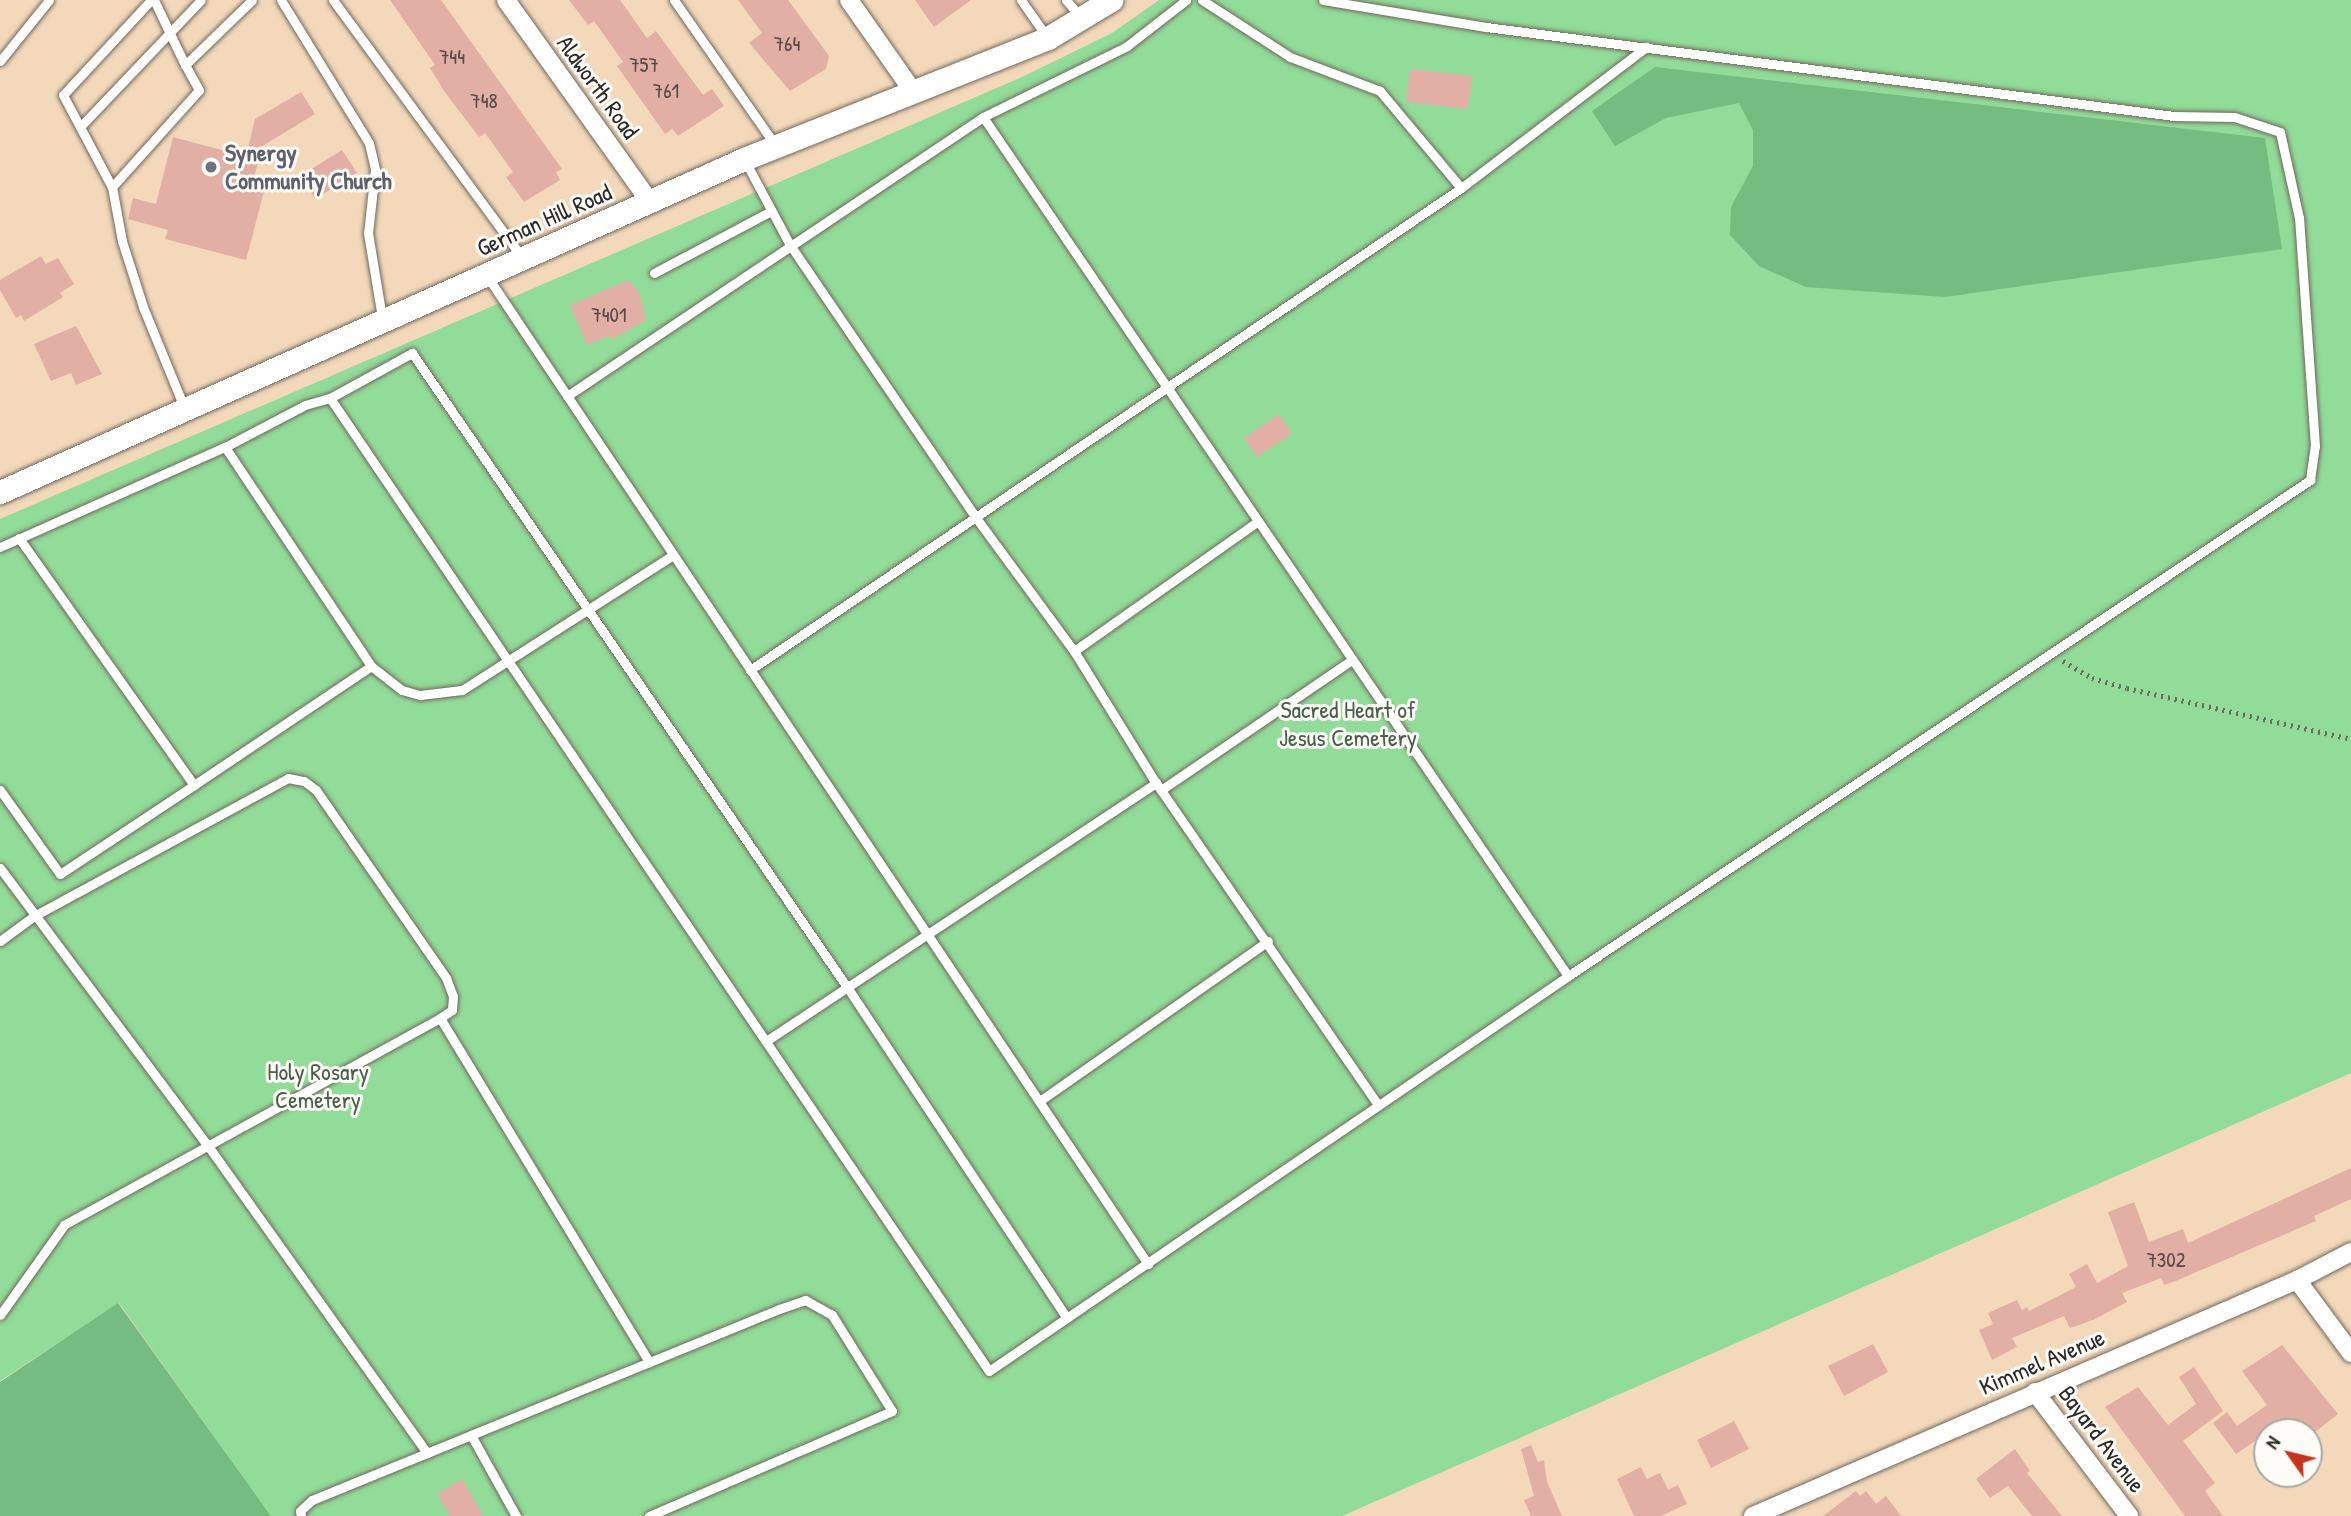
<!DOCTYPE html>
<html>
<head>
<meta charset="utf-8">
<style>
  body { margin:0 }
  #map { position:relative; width:2351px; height:1516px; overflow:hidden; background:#f3d9ba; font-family:"Patrick Hand",sans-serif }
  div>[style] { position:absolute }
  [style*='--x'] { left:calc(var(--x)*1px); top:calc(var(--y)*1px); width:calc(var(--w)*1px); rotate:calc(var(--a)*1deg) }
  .green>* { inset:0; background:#91dc98 }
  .forest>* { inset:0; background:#74bc80 }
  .building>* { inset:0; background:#e2afa4 }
  .path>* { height:4.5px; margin-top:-2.25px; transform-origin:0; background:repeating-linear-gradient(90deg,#71685d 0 2px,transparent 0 7px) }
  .roads { filter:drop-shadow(0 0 2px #71685d) drop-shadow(0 0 2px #71685d) }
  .service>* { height:9px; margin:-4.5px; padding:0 4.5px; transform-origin:4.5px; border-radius:4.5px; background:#fff }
  .minor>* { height:18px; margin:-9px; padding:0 9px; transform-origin:9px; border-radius:9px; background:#fff }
  .tertiary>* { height:23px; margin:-11.5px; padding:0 11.5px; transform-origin:11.5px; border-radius:11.5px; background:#fff }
  .dots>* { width:19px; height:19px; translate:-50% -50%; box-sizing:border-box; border:4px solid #fdfcf7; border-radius:50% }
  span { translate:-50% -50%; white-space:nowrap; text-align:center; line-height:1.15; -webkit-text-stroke:6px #fdfcf7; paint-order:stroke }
  .number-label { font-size:21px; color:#594c49 }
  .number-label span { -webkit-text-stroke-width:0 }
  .street-label { font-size:24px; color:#2b2b2b }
  .worship-label { font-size:24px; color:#5b616d; font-weight:700 }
  .left { translate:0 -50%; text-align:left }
  .park-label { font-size:24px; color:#4a604c }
  .north { position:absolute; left:2253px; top:1418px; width:70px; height:70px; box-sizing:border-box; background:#fdfcf7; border:2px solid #a9a8a5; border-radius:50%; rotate:304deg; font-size:19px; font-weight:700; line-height:28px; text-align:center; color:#2b2b2b }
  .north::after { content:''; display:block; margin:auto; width:24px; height:32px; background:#c8321e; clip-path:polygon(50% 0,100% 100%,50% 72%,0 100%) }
</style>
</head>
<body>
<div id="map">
  <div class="green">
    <i style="clip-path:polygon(1159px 0,2351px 0,2351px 1073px,1342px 1516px,271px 1516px,119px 1303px,0 1381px,0 519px,1022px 77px,1112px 33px)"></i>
  </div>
  <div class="forest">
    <i style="clip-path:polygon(1655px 67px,2265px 138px,2282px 249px,1945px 297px,1806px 287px,1759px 266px,1730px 235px,1731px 207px,1753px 166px,1753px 130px,1739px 103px,1666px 118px,1615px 146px,1592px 111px)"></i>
    <i style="clip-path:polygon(118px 1303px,271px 1516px,0 1516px,0 1382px)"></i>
  </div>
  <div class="building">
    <i style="clip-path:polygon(390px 0,441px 0,562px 169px,556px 172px,560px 180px,524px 202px,506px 177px,513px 172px,485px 133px,479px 137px,444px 91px,430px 68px,435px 65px)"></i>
    <i style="clip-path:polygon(569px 0,620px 0,647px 38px,656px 31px,703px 95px,712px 89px,724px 106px,678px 136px,672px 129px,665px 134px,617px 66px,623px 62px,594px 21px,588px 25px)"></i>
    <i style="clip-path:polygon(738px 0,788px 0,829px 56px,826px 69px,790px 91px,749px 43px,762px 33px)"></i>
    <i style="clip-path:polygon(915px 0,971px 0,934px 27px)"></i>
    <i style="clip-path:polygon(1410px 69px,1472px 76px,1468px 109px,1406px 102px)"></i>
    <i style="clip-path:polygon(301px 92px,315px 114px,246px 156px,255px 119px)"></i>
    <i style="clip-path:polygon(173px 137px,259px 160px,254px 177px,267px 180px,246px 260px,165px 239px,168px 230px,128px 219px,133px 198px,156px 204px)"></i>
    <i style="clip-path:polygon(342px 150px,357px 173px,315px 199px,300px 176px)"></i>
    <i style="clip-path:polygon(41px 256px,46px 264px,58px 258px,74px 284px,60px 293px,63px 297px,24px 321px,21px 315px,16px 318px,0 290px,0 280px)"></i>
    <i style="clip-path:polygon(628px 280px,639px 292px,646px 320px,613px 339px,609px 336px,587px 345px,570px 305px)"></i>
    <i style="clip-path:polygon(76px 326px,102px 374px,76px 385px,71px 373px,51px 381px,34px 344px)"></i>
    <i style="clip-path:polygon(1279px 414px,1292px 434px,1257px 457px,1244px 438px)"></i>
    <i style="clip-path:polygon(2351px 1168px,2351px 1199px,2314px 1216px,2316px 1221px,2178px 1280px,2164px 1285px,2161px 1278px,2122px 1293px,2127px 1302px,2093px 1320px,2070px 1328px,2064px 1316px,2012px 1338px,2017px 1347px,1992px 1360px,1979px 1330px,1993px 1324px,1988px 1313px,2017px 1300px,2022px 1310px,2027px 1307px,2029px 1311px,2076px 1287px,2069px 1274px,2087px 1264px,2097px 1283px,2128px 1266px,2108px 1212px,2134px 1202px,2149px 1242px,2183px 1229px,2188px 1243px)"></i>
    <i style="clip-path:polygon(1873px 1344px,1888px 1372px,1844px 1396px,1828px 1366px)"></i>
    <i style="clip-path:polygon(2282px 1345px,2338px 1414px,2315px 1432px,2284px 1432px,2279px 1425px,2236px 1454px,2213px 1423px,2227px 1412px,2237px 1426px,2267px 1405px,2242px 1371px)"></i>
    <i style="clip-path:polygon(2194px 1367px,2223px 1411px,2183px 1441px,2215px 1483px,2205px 1491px,2223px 1516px,2185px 1516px,2105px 1407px,2138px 1387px,2168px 1425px,2196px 1404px,2179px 1377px)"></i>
    <i style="clip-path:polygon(1734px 1421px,1749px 1449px,1711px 1468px,1697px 1440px)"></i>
    <i style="clip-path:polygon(1531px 1445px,1538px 1462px,1544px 1460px,1547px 1482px,1562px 1516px,1531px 1516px,1524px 1500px,1534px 1496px,1521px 1449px)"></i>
    <i style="clip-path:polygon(2015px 1449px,2030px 1471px,2027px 1473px,2062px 1516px,2032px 1516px,2008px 1486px,1990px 1498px,1976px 1479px)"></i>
    <i style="clip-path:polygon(1641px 1467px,1647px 1479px,1660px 1473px,1668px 1490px,1678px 1485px,1687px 1504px,1661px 1516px,1634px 1516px,1617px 1479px)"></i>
    <i style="clip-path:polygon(462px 1479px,484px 1516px,450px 1516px,437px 1494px)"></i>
    <i style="clip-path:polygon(1856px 1491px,1860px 1496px,1866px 1491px,1876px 1504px,1886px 1496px,1901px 1516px,1823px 1516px)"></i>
  </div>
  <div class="path">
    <i style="--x:2063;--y:661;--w:34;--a:30"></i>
    <i style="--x:2092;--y:678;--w:36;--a:16"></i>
    <i style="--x:2127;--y:688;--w:230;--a:12.8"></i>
  </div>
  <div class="roads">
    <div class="service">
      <i style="--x:151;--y:0;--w:129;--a:132.8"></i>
      <i style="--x:63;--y:95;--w:104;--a:62"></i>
      <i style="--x:112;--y:187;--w:130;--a:-48.1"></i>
      <i style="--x:199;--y:90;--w:29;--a:-119"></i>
      <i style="--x:185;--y:65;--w:93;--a:-44.1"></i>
      <i style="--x:154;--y:0;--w:72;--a:64.5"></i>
      <i style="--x:281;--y:0;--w:168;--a:58.4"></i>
      <i style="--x:369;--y:143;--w:28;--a:77"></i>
      <i style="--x:375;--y:170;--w:63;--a:96.3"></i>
      <i style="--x:368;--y:233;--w:86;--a:80.6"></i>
      <i style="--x:333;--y:0;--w:318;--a:53.7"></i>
      <i style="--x:674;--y:0;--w:177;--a:55.1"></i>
      <i style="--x:1021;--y:0;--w:45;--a:54.9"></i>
      <i style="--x:1066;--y:0;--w:23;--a:49"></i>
      <i style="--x:1202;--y:0;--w:105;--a:32.9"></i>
      <i style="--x:1290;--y:57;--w:96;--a:20.7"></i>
      <i style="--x:1380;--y:91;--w:126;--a:50.1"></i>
      <i style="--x:0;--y:61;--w:78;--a:-51.2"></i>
      <i style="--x:983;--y:117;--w:161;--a:-26.2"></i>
      <i style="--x:1127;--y:46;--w:75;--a:-37.9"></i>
      <i style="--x:80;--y:127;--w:175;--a:-46.4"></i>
      <i style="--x:744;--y:159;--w:98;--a:61.9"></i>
      <i style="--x:790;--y:245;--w:327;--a:55.7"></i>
      <i style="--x:974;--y:515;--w:169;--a:53.7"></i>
      <i style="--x:1074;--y:651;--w:155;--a:58.2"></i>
      <i style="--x:1156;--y:783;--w:391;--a:55.4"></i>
      <i style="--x:112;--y:187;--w:55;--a:79.5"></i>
      <i style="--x:122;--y:241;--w:69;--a:72.3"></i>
      <i style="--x:143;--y:307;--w:108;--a:67.7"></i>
      <i style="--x:654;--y:273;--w:132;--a:-27.9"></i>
      <i style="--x:487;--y:276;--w:1189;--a:56.22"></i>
      <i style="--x:567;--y:396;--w:501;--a:-33.85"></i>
      <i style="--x:983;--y:117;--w:1039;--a:55.74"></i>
      <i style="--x:330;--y:398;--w:1175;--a:55.89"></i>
      <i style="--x:989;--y:1371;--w:701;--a:-34.3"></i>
      <i style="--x:1568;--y:976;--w:893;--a:-33.76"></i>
      <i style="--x:2310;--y:480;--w:34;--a:-82"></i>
      <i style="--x:2315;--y:446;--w:229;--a:-94"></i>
      <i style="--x:2299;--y:218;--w:88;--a:-102.5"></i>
      <i style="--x:2280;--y:132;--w:48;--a:-161.9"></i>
      <i style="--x:2234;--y:117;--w:60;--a:-179"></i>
      <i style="--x:2174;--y:116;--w:694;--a:-172.63"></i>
      <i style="--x:1486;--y:27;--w:165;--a:-170.6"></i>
      <i style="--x:225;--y:447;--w:263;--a:56.3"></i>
      <i style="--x:371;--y:666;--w:39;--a:38"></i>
      <i style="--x:402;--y:690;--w:19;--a:16"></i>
      <i style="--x:420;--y:695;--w:42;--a:-6.8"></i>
      <i style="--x:462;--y:690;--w:250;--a:-32.6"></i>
      <i style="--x:19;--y:538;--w:303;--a:54.7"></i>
      <i style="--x:194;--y:785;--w:213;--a:-33.9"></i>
      <i style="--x:0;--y:547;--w:246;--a:-24"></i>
      <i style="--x:225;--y:447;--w:90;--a:-27.7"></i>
      <i style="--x:305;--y:405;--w:26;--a:-16"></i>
      <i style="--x:330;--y:398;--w:94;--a:-28.8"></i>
      <i style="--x:412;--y:353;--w:769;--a:55.55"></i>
      <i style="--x:847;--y:987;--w:397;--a:56.4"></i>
      <i style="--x:1074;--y:651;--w:224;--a:-35.2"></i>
      <i style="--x:750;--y:670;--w:859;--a:-34.13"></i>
      <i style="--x:1461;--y:188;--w:233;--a:-37.3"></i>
      <i style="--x:0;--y:790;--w:103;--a:54.5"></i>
      <i style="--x:60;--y:874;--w:161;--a:-33.6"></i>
      <i style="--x:1161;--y:790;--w:229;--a:-34.3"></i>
      <i style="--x:0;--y:868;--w:344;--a:53.2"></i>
      <i style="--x:206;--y:1143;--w:381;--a:54.5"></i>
      <i style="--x:0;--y:941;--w:42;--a:-36.3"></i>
      <i style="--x:34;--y:916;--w:289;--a:-28.5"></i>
      <i style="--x:288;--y:778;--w:16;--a:11"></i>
      <i style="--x:304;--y:781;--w:15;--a:37"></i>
      <i style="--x:316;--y:790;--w:229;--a:55.3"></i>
      <i style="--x:446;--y:978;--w:19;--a:69"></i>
      <i style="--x:453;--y:996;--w:14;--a:94"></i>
      <i style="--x:452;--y:1010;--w:14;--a:146"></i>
      <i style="--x:440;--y:1018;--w:429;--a:151.2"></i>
      <i style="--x:64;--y:1225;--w:110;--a:125.4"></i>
      <i style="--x:440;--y:1018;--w:403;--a:58.7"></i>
      <i style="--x:766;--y:1041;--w:468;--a:-33.5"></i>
      <i style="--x:1041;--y:1100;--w:277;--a:-35"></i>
      <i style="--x:471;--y:1435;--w:93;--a:60.9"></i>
      <i style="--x:301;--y:1516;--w:5;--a:-101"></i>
      <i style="--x:300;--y:1511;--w:16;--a:-43"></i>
      <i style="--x:312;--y:1500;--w:505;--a:-22.24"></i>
      <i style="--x:779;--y:1309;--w:28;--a:-19"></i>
      <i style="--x:805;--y:1300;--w:31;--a:29"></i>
      <i style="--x:832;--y:1315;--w:113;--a:58"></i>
      <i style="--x:892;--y:1411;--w:265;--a:156.6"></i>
    </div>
    <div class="minor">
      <i style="--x:506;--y:0;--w:248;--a:54.5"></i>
      <i style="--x:849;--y:0;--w:113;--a:55"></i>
      <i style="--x:2297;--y:1280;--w:91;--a:53.5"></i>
      <i style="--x:2035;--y:1392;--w:156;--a:52.8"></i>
      <i style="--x:1753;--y:1516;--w:593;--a:-23.45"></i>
      <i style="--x:2297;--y:1280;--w:61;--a:-27.4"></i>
    </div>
    <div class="tertiary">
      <i style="--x:0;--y:492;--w:815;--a:-24.11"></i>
      <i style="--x:744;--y:159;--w:327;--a:-21.7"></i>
      <i style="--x:1048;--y:38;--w:74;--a:-31.1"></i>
    </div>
  </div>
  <div class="dots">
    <i style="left:211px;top:167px;background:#6b7280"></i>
  </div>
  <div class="number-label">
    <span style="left:787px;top:44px">764</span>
    <span style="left:452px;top:57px">744</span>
    <span style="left:644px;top:65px">757</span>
    <span style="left:666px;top:91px">761</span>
    <span style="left:484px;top:101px">748</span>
    <span style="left:609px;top:315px">7401</span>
    <span style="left:2166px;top:1260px">7302</span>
  </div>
  <div class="street-label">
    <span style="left:598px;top:87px;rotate:54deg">Aldworth Road</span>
    <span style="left:544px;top:220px;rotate:-24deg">German Hill Road</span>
    <span style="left:2042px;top:1362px;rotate:-23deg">Kimmel Avenue</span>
    <span style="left:2102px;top:1439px;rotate:53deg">Bayard Avenue</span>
  </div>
  <div class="worship-label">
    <span class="left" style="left:225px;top:167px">Synergy<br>Community Church</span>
  </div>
  <div class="park-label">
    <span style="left:1348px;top:724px">Sacred Heart of<br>Jesus Cemetery</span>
    <span style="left:318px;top:1086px">Holy Rosary<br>Cemetery</span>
  </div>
  <div class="north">N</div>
</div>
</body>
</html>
